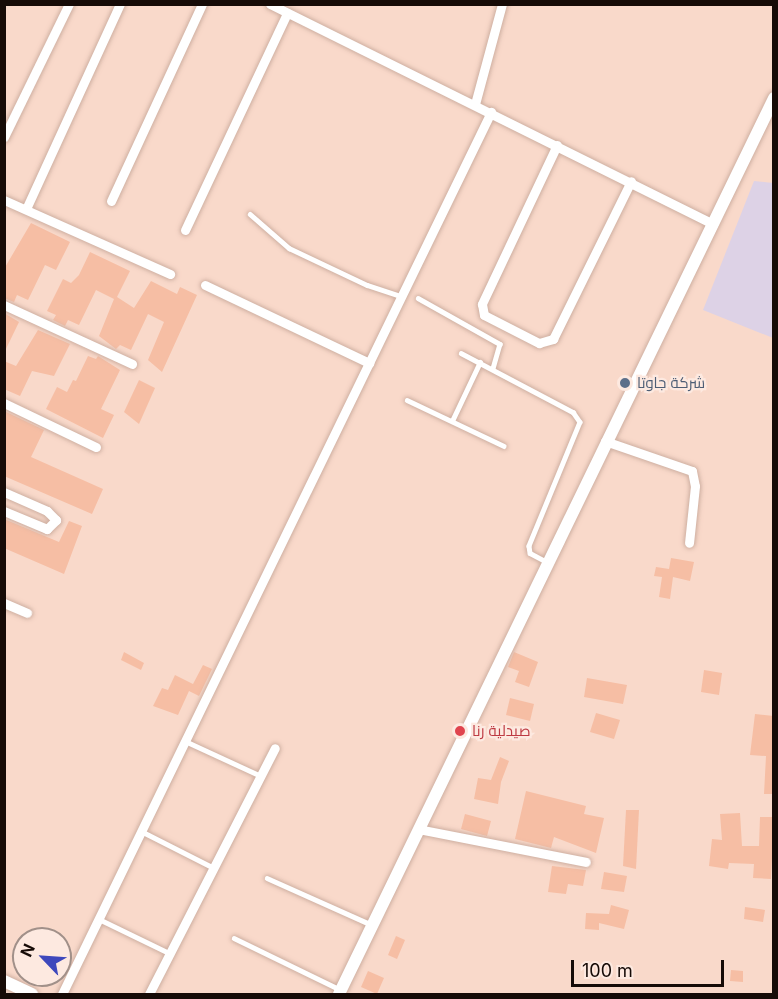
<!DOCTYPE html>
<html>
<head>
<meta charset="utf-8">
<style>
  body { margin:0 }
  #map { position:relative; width:778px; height:999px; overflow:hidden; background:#f9d9ca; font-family:Inter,Cairo,sans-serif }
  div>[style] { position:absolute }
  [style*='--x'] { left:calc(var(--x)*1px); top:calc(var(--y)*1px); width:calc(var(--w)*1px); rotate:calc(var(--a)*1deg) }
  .education>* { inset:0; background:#ddd2e6 }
  .building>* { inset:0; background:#f6bea4 }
  .roads { filter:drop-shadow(0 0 2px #ceafa1) drop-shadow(0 0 2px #ceafa1) }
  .lane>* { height:4.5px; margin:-2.25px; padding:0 2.25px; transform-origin:2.25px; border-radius:2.25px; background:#fff }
  .street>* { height:9px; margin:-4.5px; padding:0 4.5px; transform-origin:4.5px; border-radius:4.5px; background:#fff }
  .secondary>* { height:12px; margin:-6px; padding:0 6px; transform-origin:6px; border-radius:6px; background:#fff }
  .dots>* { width:16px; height:16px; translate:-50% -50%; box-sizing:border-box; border:3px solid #fde9e0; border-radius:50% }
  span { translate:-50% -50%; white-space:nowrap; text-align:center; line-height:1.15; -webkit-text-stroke:4.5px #fde9e0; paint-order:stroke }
  .service-label { font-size:15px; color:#4e5e75 }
  .left { translate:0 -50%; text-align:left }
  .health-label { font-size:15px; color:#be3a42 }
  .frame { position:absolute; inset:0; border:6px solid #160b07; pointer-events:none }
  .north { position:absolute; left:12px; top:927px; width:60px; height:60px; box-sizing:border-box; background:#fde9e0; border:2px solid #a19089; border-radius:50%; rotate:295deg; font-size:16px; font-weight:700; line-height:24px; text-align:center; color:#160b07 }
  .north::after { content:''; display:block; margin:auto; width:21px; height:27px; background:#3e48bc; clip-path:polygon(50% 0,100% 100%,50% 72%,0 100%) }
  .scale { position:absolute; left:571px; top:960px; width:153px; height:27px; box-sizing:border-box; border:3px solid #160b07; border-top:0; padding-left:8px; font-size:18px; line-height:21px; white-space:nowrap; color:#160b07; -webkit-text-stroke:4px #fde9e0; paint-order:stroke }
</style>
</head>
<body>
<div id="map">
  <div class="education">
    <i style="clip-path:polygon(754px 181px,773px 183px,773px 338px,703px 310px)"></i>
  </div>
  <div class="building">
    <i style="clip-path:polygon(31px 223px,70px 242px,56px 270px,45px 265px,28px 300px,17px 295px,14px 302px,4px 298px,4px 269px)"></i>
    <i style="clip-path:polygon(90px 252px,130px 271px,117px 297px,134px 308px,151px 281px,177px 294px,180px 287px,197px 295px,162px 372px,148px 360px,164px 322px,148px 314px,131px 350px,120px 345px,116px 349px,99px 336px,114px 299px,96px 290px,79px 325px,68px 320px,65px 326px,53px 320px,56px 315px,47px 311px,63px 279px,71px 283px,79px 275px)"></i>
    <i style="clip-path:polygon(4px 313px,19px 322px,4px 353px)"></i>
    <i style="clip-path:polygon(38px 330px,70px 344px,54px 376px,32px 371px,20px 396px,4px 389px,4px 361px,16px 366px)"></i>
    <i style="clip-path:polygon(88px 356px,96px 359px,98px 356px,120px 370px,101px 409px,114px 415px,103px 438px,46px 409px,57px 387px,67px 392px,73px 380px,76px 381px)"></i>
    <i style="clip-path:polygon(139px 380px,155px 388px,139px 424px,124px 412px)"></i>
    <i style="clip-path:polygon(4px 411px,44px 430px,31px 457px,103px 489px,92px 514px,4px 476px)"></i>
    <i style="clip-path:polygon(4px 519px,59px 542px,69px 521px,82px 526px,64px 574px,4px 548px)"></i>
    <i style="clip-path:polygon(671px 558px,694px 562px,690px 581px,673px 577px,670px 599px,659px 597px,662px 577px,654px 576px,656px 567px,669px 569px)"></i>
    <i style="clip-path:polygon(124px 652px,144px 663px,141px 670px,121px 660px)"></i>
    <i style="clip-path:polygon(514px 652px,538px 662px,529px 687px,515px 682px,519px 671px,508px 667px)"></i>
    <i style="clip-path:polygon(203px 665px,212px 669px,199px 696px,189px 691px,178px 715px,153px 706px,162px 688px,168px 690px,175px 675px,193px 684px)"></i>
    <i style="clip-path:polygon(704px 670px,722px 673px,719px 695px,701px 692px)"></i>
    <i style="clip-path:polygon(587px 678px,627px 685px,623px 704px,584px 697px)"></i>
    <i style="clip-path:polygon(510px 698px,534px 704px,530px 721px,506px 715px)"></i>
    <i style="clip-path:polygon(596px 713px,620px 720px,614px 739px,590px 732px)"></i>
    <i style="clip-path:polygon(755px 714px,774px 716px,774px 794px,764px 794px,766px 756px,750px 755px)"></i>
    <i style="clip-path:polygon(500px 757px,509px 761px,501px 782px,498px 804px,474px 799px,478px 778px,491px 780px)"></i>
    <i style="clip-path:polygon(526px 791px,586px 806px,584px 814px,604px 818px,596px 853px,554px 837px,551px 848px,515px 839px)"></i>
    <i style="clip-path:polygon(626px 810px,639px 810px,636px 869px,623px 866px)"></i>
    <i style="clip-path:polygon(740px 813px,742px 846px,759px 846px,760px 817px,774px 817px,771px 879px,753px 878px,754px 864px,729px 863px,728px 869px,709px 866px,712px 839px,722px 840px,720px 814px)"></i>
    <i style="clip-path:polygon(465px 814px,491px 821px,487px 836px,461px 829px)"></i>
    <i style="clip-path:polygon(552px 866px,586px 870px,583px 886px,568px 884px,566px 894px,548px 892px)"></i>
    <i style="clip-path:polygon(604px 872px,627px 876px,624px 892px,601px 889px)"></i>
    <i style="clip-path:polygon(611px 905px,629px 910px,624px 929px,599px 923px,599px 930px,585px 929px,586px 913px,609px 914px)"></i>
    <i style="clip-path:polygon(745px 907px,765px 910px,763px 922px,744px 919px)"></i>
    <i style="clip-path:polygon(396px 936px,405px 940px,397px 959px,388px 955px)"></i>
    <i style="clip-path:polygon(731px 970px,743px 971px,743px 982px,730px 981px)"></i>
    <i style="clip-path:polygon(368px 971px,384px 978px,377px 994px,361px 987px)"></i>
  </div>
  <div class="roads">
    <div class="lane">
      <i style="--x:250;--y:214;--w:52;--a:41.1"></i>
      <i style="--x:289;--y:248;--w:86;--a:25.4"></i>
      <i style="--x:367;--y:285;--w:36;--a:18"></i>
      <i style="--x:418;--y:298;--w:94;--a:29.3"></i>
      <i style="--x:500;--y:344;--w:25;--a:106"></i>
      <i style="--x:461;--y:353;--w:127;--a:27.8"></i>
      <i style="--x:573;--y:412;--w:12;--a:55"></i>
      <i style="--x:580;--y:422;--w:134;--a:112.4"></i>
      <i style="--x:529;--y:546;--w:7;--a:82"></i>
      <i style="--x:530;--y:553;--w:19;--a:28"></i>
      <i style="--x:407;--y:400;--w:107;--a:25.4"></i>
      <i style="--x:452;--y:421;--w:65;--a:-64.6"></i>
      <i style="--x:185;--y:741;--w:84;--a:24.7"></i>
      <i style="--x:141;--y:831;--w:82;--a:26.9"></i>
      <i style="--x:267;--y:878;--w:115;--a:24.1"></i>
      <i style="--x:99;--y:919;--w:78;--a:25.9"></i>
      <i style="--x:234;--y:938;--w:119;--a:25.9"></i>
    </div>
    <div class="street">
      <i style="--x:270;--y:4;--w:495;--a:26.4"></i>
      <i style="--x:475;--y:104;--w:104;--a:-74.9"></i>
      <i style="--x:4;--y:137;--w:148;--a:-64"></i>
      <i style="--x:557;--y:145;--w:176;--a:115.3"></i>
      <i style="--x:482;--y:304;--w:11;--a:80"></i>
      <i style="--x:484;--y:315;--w:62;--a:27"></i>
      <i style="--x:539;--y:343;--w:15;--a:-16"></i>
      <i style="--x:553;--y:339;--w:176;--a:-63.7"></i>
      <i style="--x:4;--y:200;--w:182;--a:24"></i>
      <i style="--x:111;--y:201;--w:217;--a:-65.2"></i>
      <i style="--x:26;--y:209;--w:226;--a:-65.4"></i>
      <i style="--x:185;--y:230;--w:240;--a:-64.8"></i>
      <i style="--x:205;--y:285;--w:182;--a:25.4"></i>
      <i style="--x:4;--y:305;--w:141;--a:24.7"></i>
      <i style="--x:4;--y:403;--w:102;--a:25.6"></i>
      <i style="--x:605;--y:441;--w:92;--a:19"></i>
      <i style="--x:692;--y:471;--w:15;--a:79"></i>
      <i style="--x:695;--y:486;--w:57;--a:96"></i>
      <i style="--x:4;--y:492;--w:47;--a:23.8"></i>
      <i style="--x:47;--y:511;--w:13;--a:45"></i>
      <i style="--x:56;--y:520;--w:13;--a:135"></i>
      <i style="--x:47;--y:529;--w:47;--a:-157.3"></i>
      <i style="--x:4;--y:603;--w:25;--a:23"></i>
      <i style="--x:418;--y:829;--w:171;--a:11.1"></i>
      <i style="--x:62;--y:994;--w:981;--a:-64.06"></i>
      <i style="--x:149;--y:994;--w:276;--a:-62.9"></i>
    </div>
    <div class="secondary">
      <i style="--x:4;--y:981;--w:31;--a:25"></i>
      <i style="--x:339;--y:994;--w:996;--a:-64.1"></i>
    </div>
  </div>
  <div class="dots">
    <i style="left:625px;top:383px;background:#5c6f8a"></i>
    <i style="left:460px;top:731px;background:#e0444e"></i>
  </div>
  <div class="service-label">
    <span class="left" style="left:637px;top:383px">شركة جاوتا</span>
  </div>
  <div class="health-label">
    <span class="left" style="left:472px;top:731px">صيدلية رنا</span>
  </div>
  <div class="frame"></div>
  <div class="north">N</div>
  <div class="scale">100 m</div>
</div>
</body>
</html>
